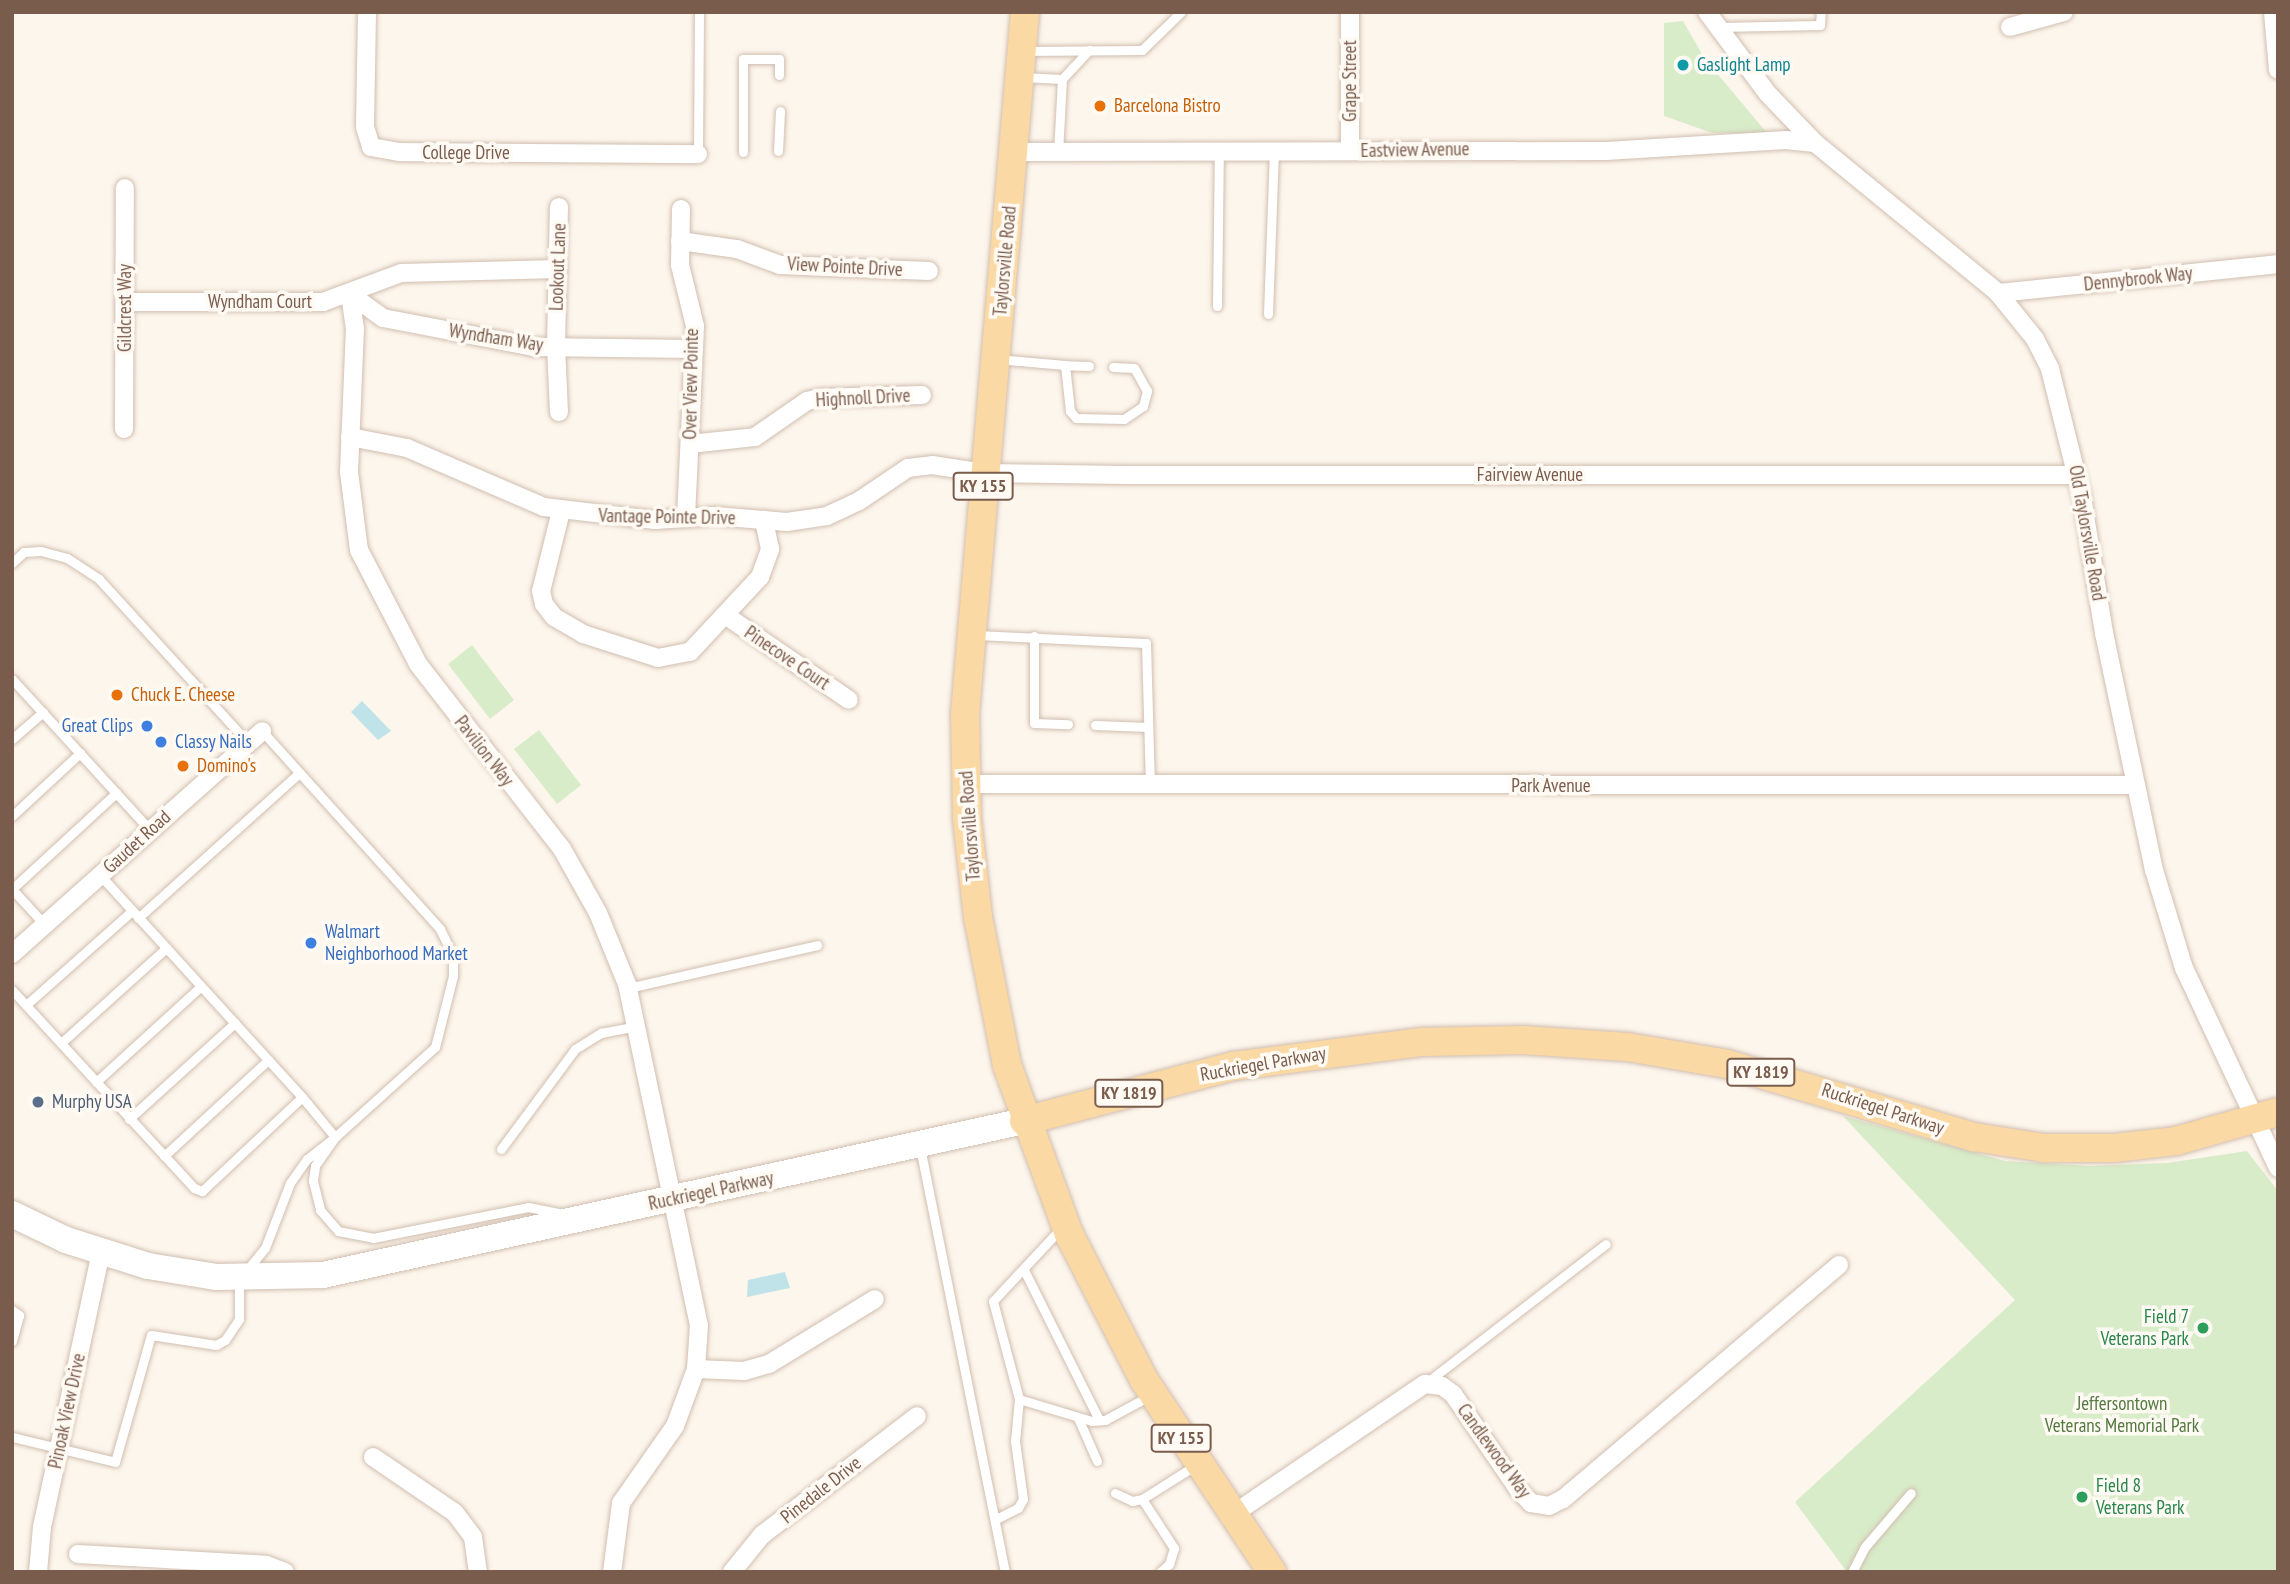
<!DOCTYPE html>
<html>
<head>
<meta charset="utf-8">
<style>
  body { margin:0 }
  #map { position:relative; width:2290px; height:1584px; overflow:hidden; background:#fdf6ec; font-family:"PT Sans Narrow",sans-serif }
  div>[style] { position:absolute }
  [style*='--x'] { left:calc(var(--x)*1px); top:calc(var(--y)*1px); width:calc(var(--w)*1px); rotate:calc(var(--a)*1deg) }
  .green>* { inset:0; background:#d8ecc9 }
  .water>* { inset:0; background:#bfe3e8 }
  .roads { filter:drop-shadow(0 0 2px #d1beb0) drop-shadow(0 0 2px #d1beb0) }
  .service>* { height:9px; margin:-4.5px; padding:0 4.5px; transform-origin:4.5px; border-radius:4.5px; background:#fff }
  .minor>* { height:18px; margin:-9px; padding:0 9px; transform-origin:9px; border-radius:9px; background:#fff }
  .secondary>* { height:26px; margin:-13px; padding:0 13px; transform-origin:13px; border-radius:13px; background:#fff }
  .primary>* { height:28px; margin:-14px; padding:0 14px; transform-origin:14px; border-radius:14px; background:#fbd9a5 }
  .dots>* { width:19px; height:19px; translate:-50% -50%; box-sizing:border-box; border:4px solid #fffaf3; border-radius:50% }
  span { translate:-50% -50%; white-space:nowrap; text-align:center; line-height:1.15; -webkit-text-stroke:7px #fffaf3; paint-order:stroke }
  .shield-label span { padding:2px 5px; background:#fffaf3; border:2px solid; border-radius:5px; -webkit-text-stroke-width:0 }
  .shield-label { font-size:18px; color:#7a5c4d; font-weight:700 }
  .culture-label { font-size:19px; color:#0d838f }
  .left { translate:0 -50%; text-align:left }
  .street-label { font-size:19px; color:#7a5c4d }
  .food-label { font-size:19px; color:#c56008 }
  .shop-label { font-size:19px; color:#366cbe }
  .right { translate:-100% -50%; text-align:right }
  .service-label { font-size:19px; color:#4e5e75 }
  .leisure-label { font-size:19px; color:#27864d }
  .park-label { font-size:19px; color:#537a41 }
  .frame { position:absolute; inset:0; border:14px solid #7a5c4d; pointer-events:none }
</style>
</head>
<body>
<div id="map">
  <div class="green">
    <i style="clip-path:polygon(1683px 21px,1705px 59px,1767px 133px,1712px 133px,1664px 116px,1664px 23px)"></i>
    <i style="clip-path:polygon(472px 645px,514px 700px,490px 719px,448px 664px)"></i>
    <i style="clip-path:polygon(539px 730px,581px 785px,557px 804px,514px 749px)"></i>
    <i style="clip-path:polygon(1843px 1116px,2005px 1161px,2089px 1166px,2167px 1163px,2247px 1151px,2278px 1191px,2278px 1572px,1847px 1572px,1795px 1502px,2015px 1300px)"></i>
  </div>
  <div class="water">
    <i style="clip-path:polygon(362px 701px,391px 731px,378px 740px,351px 712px)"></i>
    <i style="clip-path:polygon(785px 1272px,790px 1288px,747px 1297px,748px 1280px)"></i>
  </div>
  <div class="roads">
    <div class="service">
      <i style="--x:1718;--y:27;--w:102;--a:-1.1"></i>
      <i style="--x:1820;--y:25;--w:13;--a:-86"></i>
      <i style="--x:1025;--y:51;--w:117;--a:-0.5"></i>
      <i style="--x:1142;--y:50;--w:54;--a:-44.3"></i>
      <i style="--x:1022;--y:77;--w:40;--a:2.9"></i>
      <i style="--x:778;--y:151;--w:40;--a:-87.1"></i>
      <i style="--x:743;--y:152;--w:93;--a:-90"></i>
      <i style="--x:743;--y:59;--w:36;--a:0"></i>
      <i style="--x:779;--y:59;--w:16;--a:90"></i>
      <i style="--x:1058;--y:153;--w:74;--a:-86.9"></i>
      <i style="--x:1062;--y:79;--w:40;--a:-47"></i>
      <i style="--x:698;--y:154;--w:142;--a:-89.6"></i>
      <i style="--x:1217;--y:306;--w:156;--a:-89.3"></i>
      <i style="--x:1268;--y:314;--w:162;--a:-87.9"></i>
      <i style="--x:997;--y:359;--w:68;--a:5"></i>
      <i style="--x:1089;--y:366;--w:24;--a:-178"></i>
      <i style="--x:1065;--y:365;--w:46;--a:83.8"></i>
      <i style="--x:1070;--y:411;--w:9;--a:49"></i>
      <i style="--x:1076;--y:418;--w:48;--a:1.2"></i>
      <i style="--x:1124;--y:419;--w:23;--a:-34"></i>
      <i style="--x:1143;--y:406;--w:16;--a:-75"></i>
      <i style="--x:1147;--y:391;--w:26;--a:-119"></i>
      <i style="--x:1134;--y:368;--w:21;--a:-177"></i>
      <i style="--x:12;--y:563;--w:16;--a:-43"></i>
      <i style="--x:24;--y:552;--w:17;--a:-3"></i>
      <i style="--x:41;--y:551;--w:27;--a:15"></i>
      <i style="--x:67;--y:558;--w:38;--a:33"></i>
      <i style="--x:99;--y:579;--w:222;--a:47.7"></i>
      <i style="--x:976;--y:635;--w:170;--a:2.7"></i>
      <i style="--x:1146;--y:643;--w:142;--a:88.4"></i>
      <i style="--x:1034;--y:636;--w:87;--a:90"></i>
      <i style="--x:1034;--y:723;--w:34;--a:2"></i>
      <i style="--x:12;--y:679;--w:205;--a:47.6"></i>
      <i style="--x:1095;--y:725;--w:53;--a:2.2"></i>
      <i style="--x:262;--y:731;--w:266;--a:48"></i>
      <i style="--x:440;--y:929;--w:30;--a:64"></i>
      <i style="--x:453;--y:956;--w:20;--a:90"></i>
      <i style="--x:453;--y:976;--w:73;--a:104.2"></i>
      <i style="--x:435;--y:1047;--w:135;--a:138"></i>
      <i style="--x:335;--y:1137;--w:52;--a:-129.5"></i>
      <i style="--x:12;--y:739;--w:41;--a:-41.1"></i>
      <i style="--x:12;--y:816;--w:93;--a:-42.8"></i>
      <i style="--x:138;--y:918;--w:217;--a:-42"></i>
      <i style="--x:45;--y:925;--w:49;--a:-132.5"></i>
      <i style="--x:12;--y:889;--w:142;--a:-42.7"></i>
      <i style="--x:628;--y:988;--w:194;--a:-12.8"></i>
      <i style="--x:12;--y:990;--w:269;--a:47.4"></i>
      <i style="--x:194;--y:1188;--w:9;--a:21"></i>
      <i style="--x:202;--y:1191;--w:137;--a:-43.2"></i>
      <i style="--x:302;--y:1097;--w:300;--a:-132.3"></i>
      <i style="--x:26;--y:1005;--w:142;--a:-41.6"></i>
      <i style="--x:61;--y:1043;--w:142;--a:-42.1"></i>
      <i style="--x:96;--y:1082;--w:142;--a:-42.4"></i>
      <i style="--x:129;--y:1119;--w:143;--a:-42.2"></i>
      <i style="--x:920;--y:1147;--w:433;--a:78.7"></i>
      <i style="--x:501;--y:1149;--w:124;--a:-53.5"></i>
      <i style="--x:575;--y:1049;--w:31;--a:-32"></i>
      <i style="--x:601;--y:1033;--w:36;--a:-11"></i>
      <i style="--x:164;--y:1156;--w:142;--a:-42.7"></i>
      <i style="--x:247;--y:1270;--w:28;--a:-51"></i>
      <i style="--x:265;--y:1248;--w:70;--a:-69"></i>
      <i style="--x:290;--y:1183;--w:29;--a:-55"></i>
      <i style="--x:307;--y:1159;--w:36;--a:-38"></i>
      <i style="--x:335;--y:1137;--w:35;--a:125"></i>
      <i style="--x:315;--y:1166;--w:15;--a:98"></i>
      <i style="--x:313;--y:1181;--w:30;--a:76"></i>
      <i style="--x:320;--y:1210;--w:28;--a:49"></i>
      <i style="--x:338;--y:1231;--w:36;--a:11"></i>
      <i style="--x:373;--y:1238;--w:158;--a:-11.3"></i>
      <i style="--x:528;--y:1207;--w:32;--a:11"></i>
      <i style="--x:1024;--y:1270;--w:168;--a:63.4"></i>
      <i style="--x:12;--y:1310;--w:9;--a:36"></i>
      <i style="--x:19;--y:1315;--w:27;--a:105"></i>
      <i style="--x:1426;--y:1383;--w:227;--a:-37.7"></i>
      <i style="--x:1019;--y:1399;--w:76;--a:16.8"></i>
      <i style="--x:1092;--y:1421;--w:13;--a:-4"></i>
      <i style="--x:1105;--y:1420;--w:52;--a:-28.5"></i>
      <i style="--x:1078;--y:1418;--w:47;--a:66.2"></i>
      <i style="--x:12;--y:1437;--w:106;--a:13.6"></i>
      <i style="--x:115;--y:1462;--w:132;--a:-74.2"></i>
      <i style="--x:151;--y:1335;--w:66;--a:8.7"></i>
      <i style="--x:216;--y:1345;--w:10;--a:-29"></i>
      <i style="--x:225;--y:1340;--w:25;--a:-56"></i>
      <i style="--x:239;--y:1319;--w:39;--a:-90"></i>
      <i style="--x:1115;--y:1493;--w:19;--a:25"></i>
      <i style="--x:1132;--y:1501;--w:10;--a:-11"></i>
      <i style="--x:1142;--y:1499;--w:64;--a:-32.2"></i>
      <i style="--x:1142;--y:1499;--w:59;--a:56.9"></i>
      <i style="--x:1174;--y:1548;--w:17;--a:107"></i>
      <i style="--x:1169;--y:1564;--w:12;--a:138"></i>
      <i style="--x:996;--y:1519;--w:25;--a:-27"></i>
      <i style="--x:1018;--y:1508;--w:10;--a:-61"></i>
      <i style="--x:1023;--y:1499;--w:59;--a:-97.9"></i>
      <i style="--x:1015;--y:1441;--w:42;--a:-84.6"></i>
      <i style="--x:1019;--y:1399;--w:101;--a:-104.9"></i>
      <i style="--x:993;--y:1301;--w:100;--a:-47"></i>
      <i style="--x:1852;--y:1572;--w:27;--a:-63"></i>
      <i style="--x:1864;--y:1548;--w:72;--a:-49.5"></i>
    </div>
    <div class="minor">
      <i style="--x:367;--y:12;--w:115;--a:91"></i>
      <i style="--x:365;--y:127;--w:21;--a:73"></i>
      <i style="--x:371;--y:147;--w:28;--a:10"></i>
      <i style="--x:399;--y:152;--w:299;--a:0.4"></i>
      <i style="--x:1707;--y:12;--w:102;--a:53.4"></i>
      <i style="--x:1768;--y:94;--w:68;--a:46.2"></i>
      <i style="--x:1815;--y:143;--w:237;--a:39.3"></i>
      <i style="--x:1998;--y:293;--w:59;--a:51.2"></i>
      <i style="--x:2035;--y:339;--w:34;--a:63"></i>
      <i style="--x:2050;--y:369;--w:132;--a:76"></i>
      <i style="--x:2082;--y:497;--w:138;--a:80.8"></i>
      <i style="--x:2104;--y:633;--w:242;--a:78.1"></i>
      <i style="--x:2154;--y:870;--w:102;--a:73"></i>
      <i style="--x:2184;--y:968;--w:221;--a:64.8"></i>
      <i style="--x:2273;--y:12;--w:58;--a:85.1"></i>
      <i style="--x:2010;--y:27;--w:56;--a:-15.5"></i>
      <i style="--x:1350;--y:150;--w:138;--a:-90"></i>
      <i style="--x:1015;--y:152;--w:591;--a:-0.1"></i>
      <i style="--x:1606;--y:151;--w:180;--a:-3.5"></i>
      <i style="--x:1786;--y:140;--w:29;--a:6"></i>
      <i style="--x:681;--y:209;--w:56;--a:91"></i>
      <i style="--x:680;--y:265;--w:63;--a:76.2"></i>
      <i style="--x:695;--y:326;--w:192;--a:92.7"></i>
      <i style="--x:680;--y:241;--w:58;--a:8"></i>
      <i style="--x:737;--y:249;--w:46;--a:20.4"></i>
      <i style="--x:780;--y:265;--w:149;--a:2.3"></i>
      <i style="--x:1998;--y:293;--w:281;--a:-5.9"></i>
      <i style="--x:350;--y:294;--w:34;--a:82"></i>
      <i style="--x:355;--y:328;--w:144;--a:92.4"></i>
      <i style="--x:349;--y:472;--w:79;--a:82.7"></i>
      <i style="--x:359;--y:550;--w:128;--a:62.6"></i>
      <i style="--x:418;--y:664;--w:234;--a:52.1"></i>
      <i style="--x:562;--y:849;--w:73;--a:60.6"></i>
      <i style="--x:598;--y:913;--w:77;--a:67.8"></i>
      <i style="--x:627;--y:984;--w:349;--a:78.1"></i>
      <i style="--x:699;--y:1325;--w:44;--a:93.9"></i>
      <i style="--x:696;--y:1369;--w:61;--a:110.2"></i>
      <i style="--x:675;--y:1426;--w:94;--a:125"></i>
      <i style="--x:621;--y:1503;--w:70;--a:97.4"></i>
      <i style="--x:350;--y:294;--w:41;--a:36"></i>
      <i style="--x:383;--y:318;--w:153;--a:10.9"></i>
      <i style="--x:533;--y:347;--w:161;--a:0.7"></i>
      <i style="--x:125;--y:302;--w:198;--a:0"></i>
      <i style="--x:323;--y:302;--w:83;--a:-20.4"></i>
      <i style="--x:401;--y:273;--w:157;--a:-1.5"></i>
      <i style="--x:559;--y:412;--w:65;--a:-92.6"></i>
      <i style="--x:556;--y:347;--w:140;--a:-88.8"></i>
      <i style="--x:124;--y:429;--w:241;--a:-89.8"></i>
      <i style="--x:350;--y:437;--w:58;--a:10.9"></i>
      <i style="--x:407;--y:448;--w:149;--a:23.3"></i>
      <i style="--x:544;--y:507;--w:112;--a:6.7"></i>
      <i style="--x:655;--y:520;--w:60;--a:-3.8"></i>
      <i style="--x:715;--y:516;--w:72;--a:4.8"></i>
      <i style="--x:787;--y:522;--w:40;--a:-8.5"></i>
      <i style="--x:827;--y:516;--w:35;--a:-25"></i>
      <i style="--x:859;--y:501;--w:59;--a:-34"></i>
      <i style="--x:908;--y:468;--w:24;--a:-7"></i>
      <i style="--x:932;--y:465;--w:53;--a:8.7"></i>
      <i style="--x:984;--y:473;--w:143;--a:0.8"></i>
      <i style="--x:1127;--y:475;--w:949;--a:0"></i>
      <i style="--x:690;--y:444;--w:65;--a:-6.1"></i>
      <i style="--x:755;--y:437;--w:63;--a:-34.7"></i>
      <i style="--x:807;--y:401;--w:13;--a:-13"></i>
      <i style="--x:820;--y:398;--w:102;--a:-1.7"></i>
      <i style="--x:561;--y:511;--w:82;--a:104"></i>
      <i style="--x:541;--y:591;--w:13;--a:77"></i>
      <i style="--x:544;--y:604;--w:16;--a:52"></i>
      <i style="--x:554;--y:617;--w:34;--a:30"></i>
      <i style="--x:583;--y:634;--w:79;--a:17.7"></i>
      <i style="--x:658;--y:658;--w:33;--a:-11"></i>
      <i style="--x:690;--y:652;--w:103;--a:-47"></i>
      <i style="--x:760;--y:577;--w:30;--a:-70"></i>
      <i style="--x:770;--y:549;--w:30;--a:-102"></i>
      <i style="--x:725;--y:615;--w:150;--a:34.4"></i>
      <i style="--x:967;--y:784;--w:1167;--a:0.05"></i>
      <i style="--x:12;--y:954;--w:335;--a:-41.7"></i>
      <i style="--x:696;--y:1369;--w:48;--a:2.4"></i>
      <i style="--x:744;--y:1371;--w:26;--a:-16"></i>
      <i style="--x:769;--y:1364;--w:124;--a:-31.5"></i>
      <i style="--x:373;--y:1457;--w:99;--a:34.3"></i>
      <i style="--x:455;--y:1513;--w:30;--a:53"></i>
      <i style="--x:473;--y:1537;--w:35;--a:82"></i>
      <i style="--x:1232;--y:1515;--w:233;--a:-34.2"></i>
      <i style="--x:1425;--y:1384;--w:17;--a:7"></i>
      <i style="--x:1442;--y:1386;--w:14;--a:36"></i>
      <i style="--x:1453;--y:1394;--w:115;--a:55.6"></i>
      <i style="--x:1518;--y:1489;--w:19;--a:47"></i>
      <i style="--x:1531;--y:1503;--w:18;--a:9"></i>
      <i style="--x:1549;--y:1506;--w:16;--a:-27"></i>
      <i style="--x:1563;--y:1499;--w:362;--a:-40.3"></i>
      <i style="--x:78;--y:1554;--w:188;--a:3.3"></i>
      <i style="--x:266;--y:1565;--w:20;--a:20"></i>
      <i style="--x:38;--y:1572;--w:45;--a:-84.9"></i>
      <i style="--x:42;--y:1527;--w:282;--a:-77.9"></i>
      <i style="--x:732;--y:1572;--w:48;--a:-51"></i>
      <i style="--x:762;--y:1535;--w:195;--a:-37.5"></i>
    </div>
    <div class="secondary">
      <i style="--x:12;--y:1214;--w:60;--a:25.7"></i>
      <i style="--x:66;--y:1240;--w:86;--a:17.6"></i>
      <i style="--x:148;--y:1266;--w:70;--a:9.1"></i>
      <i style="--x:217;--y:1277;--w:106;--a:-1.1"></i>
      <i style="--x:323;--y:1275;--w:718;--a:-12.39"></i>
    </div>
    <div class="primary">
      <i style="--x:1025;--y:12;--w:705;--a:94.89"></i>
      <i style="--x:965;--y:714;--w:105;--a:88.9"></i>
      <i style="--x:967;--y:819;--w:99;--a:83.6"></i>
      <i style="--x:978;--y:917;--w:151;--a:78.9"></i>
      <i style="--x:1007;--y:1065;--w:180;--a:69.9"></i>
      <i style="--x:1069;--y:1234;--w:164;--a:62.8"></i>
      <i style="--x:1144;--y:1380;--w:231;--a:56.3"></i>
      <i style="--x:1024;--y:1121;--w:217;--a:-14.7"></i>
      <i style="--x:1234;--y:1066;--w:190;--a:-7.3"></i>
      <i style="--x:1422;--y:1042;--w:101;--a:-1.1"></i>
      <i style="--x:1523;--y:1040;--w:104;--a:3.9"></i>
      <i style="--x:1627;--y:1047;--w:101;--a:9.6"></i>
      <i style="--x:1727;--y:1064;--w:258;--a:16.5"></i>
      <i style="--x:1974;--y:1137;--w:71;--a:8.9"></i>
      <i style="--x:2044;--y:1148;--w:70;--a:0"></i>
      <i style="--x:2114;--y:1148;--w:62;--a:-6.4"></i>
      <i style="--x:2176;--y:1141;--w:106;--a:-15.9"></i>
    </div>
  </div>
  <div class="dots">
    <i style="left:1683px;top:65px;background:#0f9aa8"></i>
    <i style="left:1100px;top:106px;background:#e8710a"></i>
    <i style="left:117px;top:695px;background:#e8710a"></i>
    <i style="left:147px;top:726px;background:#3f7fe0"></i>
    <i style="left:161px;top:742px;background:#3f7fe0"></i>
    <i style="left:183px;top:766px;background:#e8710a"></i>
    <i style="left:311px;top:943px;background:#3f7fe0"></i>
    <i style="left:38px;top:1102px;background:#5c6f8a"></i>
    <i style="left:2203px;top:1328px;background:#2e9e5b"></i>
    <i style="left:2082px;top:1497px;background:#2e9e5b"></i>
  </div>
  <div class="shield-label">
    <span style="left:983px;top:486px">KY 155</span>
    <span style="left:1761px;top:1072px">KY 1819</span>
    <span style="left:1129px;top:1093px">KY 1819</span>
    <span style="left:1181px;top:1438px">KY 155</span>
  </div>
  <div class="culture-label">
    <span class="left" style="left:1697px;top:65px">Gaslight Lamp</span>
  </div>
  <div class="street-label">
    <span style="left:1350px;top:81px;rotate:-90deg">Grape Street</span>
    <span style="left:1415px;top:150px;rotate:-1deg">Eastview Avenue</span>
    <span style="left:466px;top:153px">College Drive</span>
    <span style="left:1005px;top:261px;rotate:-85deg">Taylorsville Road</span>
    <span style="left:558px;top:267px;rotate:-88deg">Lookout Lane</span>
    <span style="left:845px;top:267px;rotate:3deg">View Pointe Drive</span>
    <span style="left:2138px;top:279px;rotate:-6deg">Dennybrook Way</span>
    <span style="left:260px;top:302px">Wyndham Court</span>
    <span style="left:125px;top:308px;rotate:-90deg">Gildcrest Way</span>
    <span style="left:496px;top:338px;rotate:9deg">Wyndham Way</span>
    <span style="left:691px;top:384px;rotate:-89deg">Over View Pointe</span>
    <span style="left:863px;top:398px;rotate:-3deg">Highnoll Drive</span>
    <span style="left:1530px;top:475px">Fairview Avenue</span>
    <span style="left:667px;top:517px;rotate:1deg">Vantage Pointe Drive</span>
    <span style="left:2087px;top:533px;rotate:80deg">Old Taylorsville Road</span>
    <span style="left:787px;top:658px;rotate:34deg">Pinecove Court</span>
    <span style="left:484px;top:751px;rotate:52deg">Pavilion Way</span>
    <span style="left:1551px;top:786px">Park Avenue</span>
    <span style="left:970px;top:826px;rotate:-94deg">Taylorsville Road</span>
    <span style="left:137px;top:842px;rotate:-42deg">Gaudet Road</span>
    <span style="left:1263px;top:1064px;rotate:-10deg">Ruckriegel Parkway</span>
    <span style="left:1883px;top:1109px;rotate:18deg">Ruckriegel Parkway</span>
    <span style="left:711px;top:1191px;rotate:-12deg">Ruckriegel Parkway</span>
    <span style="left:67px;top:1411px;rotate:-78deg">Pinoak View Drive</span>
    <span style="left:1494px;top:1451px;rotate:54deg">Candlewood Way</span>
    <span style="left:821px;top:1490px;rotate:-38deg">Pinedale Drive</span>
  </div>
  <div class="food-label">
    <span class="left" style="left:1114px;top:106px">Barcelona Bistro</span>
    <span class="left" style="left:131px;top:695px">Chuck E. Cheese</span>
    <span class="left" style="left:197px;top:766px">Domino's</span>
  </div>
  <div class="shop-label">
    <span class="right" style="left:133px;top:726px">Great Clips</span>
    <span class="left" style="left:175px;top:742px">Classy Nails</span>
    <span class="left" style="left:325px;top:943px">Walmart<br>Neighborhood Market</span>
  </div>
  <div class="service-label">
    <span class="left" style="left:52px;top:1102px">Murphy USA</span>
  </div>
  <div class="leisure-label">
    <span class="right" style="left:2189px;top:1328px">Field 7<br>Veterans Park</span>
    <span class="left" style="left:2096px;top:1497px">Field 8<br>Veterans Park</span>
  </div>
  <div class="park-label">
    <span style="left:2122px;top:1415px">Jeffersontown<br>Veterans Memorial Park</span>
  </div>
  <div class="frame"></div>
</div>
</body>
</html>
